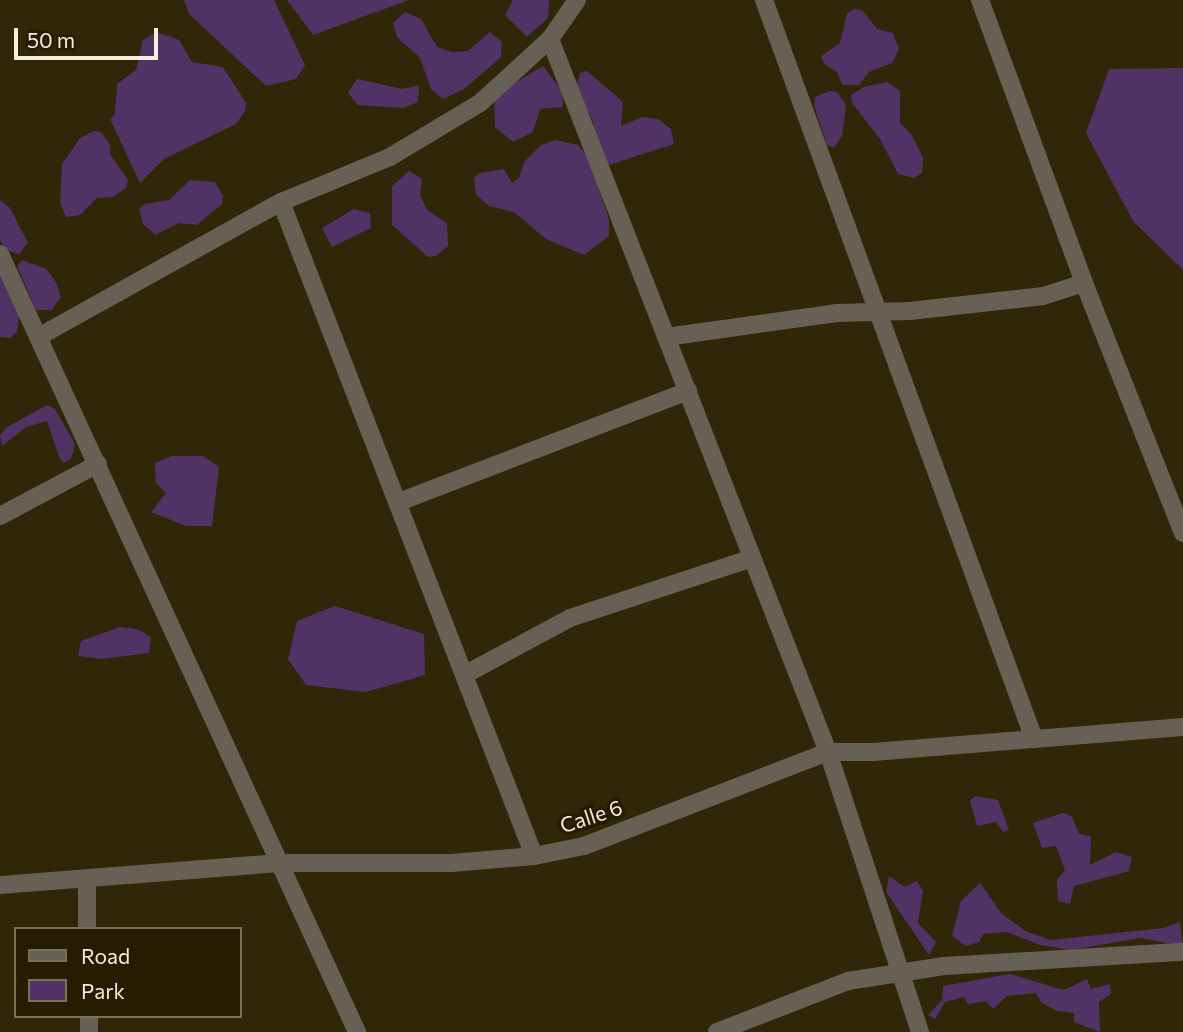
<!DOCTYPE html>
<html>
<head>
<meta charset="utf-8">
<style>
  body { margin:0 }
  #map { position:relative; width:1183px; height:1032px; overflow:hidden; background:#302608; font-family:Commissioner,sans-serif }
  div>[style] { position:absolute }
  [style*='--x'] { left:calc(var(--x)*1px); top:calc(var(--y)*1px); width:calc(var(--w)*1px); rotate:calc(var(--a)*1deg) }
  .green>* { inset:0; background:#513264 }
  .minor>* { height:18px; margin:-9px; padding:0 9px; transform-origin:9px; border-radius:9px; background:#666154 }
  span { translate:-50% -50%; white-space:nowrap; text-align:center; line-height:1.15; -webkit-text-stroke:7px #261c01; paint-order:stroke }
  .street-label { font-size:21px; color:#f5efde }
  .legend { position:absolute; left:14px; top:927px; width:228px; height:91px; box-sizing:border-box; background:#261c01; border:2px solid #797059; margin:0; padding:9px 12px; list-style:none; font-size:21px; color:#f5efde }
  .legend li { display:flex; align-items:center; gap:14px; height:35px }
  .legend b { width:35px; border:2px solid #797059 }
  .scale { position:absolute; left:14px; top:28px; width:144px; height:32px; box-sizing:border-box; border:4px solid #f5efde; border-top:0; padding-left:9px; font-size:21px; line-height:24px; white-space:nowrap; color:#f5efde; -webkit-text-stroke:5px #261c01; paint-order:stroke }
</style>
</head>
<body>
<div id="map">
  <div class="green">
    <i style="clip-path:polygon(184px 0,274px 0,305px 65px,296px 79px,266px 86px,189px 14px)"></i>
    <i style="clip-path:polygon(287px 0,409px 0,313px 35px)"></i>
    <i style="clip-path:polygon(513px 0,549px 0,548px 18px,527px 37px,505px 15px)"></i>
    <i style="clip-path:polygon(854px 9px,862px 10px,877px 29px,893px 33px,899px 49px,892px 63px,869px 72px,859px 85px,842px 85px,837px 72px,824px 64px,821px 56px,840px 43px,847px 13px)"></i>
    <i style="clip-path:polygon(405px 12px,421px 19px,437px 47px,452px 52px,468px 51px,490px 32px,502px 42px,501px 57px,464px 89px,443px 99px,431px 89px,420px 58px,397px 37px,393px 23px)"></i>
    <i style="clip-path:polygon(157px 32px,179px 40px,192px 62px,223px 67px,246px 103px,245px 111px,236px 124px,164px 159px,140px 183px,110px 119px,115px 114px,117px 84px,136px 70px,143px 40px)"></i>
    <i style="clip-path:polygon(543px 66px,562px 91px,563px 107px,540px 109px,533px 132px,513px 142px,495px 127px,494px 102px,503px 90px)"></i>
    <i style="clip-path:polygon(1183px 68px,1183px 270px,1133px 221px,1086px 133px,1109px 69px)"></i>
    <i style="clip-path:polygon(587px 71px,623px 102px,621px 126px,642px 117px,658px 119px,671px 129px,674px 144px,606px 166px,592px 119px,576px 89px,580px 73px)"></i>
    <i style="clip-path:polygon(357px 79px,403px 89px,419px 85px,418px 102px,404px 108px,358px 105px,348px 93px)"></i>
    <i style="clip-path:polygon(887px 82px,900px 91px,900px 123px,912px 135px,923px 158px,922px 173px,914px 178px,898px 174px,880px 139px,852px 103px,851px 95px,864px 87px)"></i>
    <i style="clip-path:polygon(829px 91px,837px 92px,846px 105px,842px 136px,834px 148px,827px 145px,814px 105px,815px 97px)"></i>
    <i style="clip-path:polygon(94px 131px,101px 132px,110px 145px,110px 154px,128px 180px,126px 188px,113px 197px,97px 198px,80px 215px,66px 217px,60px 203px,62px 164px,80px 138px)"></i>
    <i style="clip-path:polygon(555px 140px,578px 145px,588px 158px,609px 219px,609px 236px,584px 255px,546px 239px,514px 212px,489px 206px,476px 195px,474px 178px,480px 173px,504px 169px,512px 183px,519px 178px,524px 162px,541px 145px)"></i>
    <i style="clip-path:polygon(409px 171px,422px 179px,420px 195px,427px 210px,447px 223px,448px 246px,436px 256px,428px 257px,392px 225px,392px 186px)"></i>
    <i style="clip-path:polygon(190px 180px,215px 182px,223px 196px,222px 204px,197px 225px,179px 223px,155px 235px,143px 224px,139px 209px,145px 204px,169px 200px)"></i>
    <i style="clip-path:polygon(0 200px,10px 208px,28px 243px,19px 254px,5px 250px,0 240px)"></i>
    <i style="clip-path:polygon(354px 209px,370px 213px,371px 228px,332px 247px,322px 228px)"></i>
    <i style="clip-path:polygon(22px 260px,46px 269px,56px 282px,61px 297px,52px 310px,36px 310px,17px 266px)"></i>
    <i style="clip-path:polygon(0 276px,19px 316px,17px 332px,10px 338px,0 337px)"></i>
    <i style="clip-path:polygon(47px 405px,55px 409px,75px 444px,71px 459px,64px 463px,59px 457px,47px 421px,26px 427px,2px 446px,0 435px,7px 427px)"></i>
    <i style="clip-path:polygon(172px 456px,203px 456px,219px 467px,212px 526px,186px 526px,151px 512px,166px 493px,156px 483px,155px 463px)"></i>
    <i style="clip-path:polygon(335px 606px,424px 634px,425px 675px,366px 692px,306px 685px,288px 659px,297px 621px)"></i>
    <i style="clip-path:polygon(120px 627px,137px 629px,151px 637px,149px 653px,102px 659px,78px 656px,81px 641px)"></i>
    <i style="clip-path:polygon(975px 796px,998px 800px,1009px 830px,1003px 832px,996px 822px,977px 826px,970px 801px)"></i>
    <i style="clip-path:polygon(1063px 813px,1072px 816px,1079px 834px,1091px 836px,1090px 865px,1116px 852px,1132px 857px,1129px 871px,1074px 886px,1070px 904px,1058px 901px,1057px 880px,1065px 870px,1056px 846px,1042px 848px,1033px 823px)"></i>
    <i style="clip-path:polygon(889px 876px,905px 887px,917px 881px,923px 891px,918px 923px,936px 942px,929px 955px,886px 892px)"></i>
    <i style="clip-path:polygon(980px 883px,1002px 914px,1027px 932px,1051px 940px,1163px 928px,1180px 922px,1183px 946px,1140px 938px,1071px 950px,1040px 945px,1007px 932px,983px 934px,979px 942px,966px 946px,952px 936px,961px 901px)"></i>
    <i style="clip-path:polygon(1010px 974px,1064px 990px,1087px 979px,1091px 989px,1110px 984px,1111px 994px,1099px 1002px,1100px 1032px,1074px 1022px,1074px 1013px,1057px 1011px,1041px 1002px,1036px 993px,1007px 996px,993px 1009px,986px 1001px,968px 1004px,964px 997px,945px 1002px,935px 1019px,928px 1015px,942px 1000px,943px 986px)"></i>
  </div>
  <div class="minor">
    <i style="--x:764;--y:0;--w:787;--a:69.93"></i>
    <i style="--x:980;--y:0;--w:302;--a:69.8"></i>
    <i style="--x:1084;--y:283;--w:269;--a:68.4"></i>
    <i style="--x:550;--y:39;--w:765;--a:68.7"></i>
    <i style="--x:828;--y:752;--w:295;--a:71.8"></i>
    <i style="--x:281;--y:202;--w:701;--a:68.85"></i>
    <i style="--x:0;--y:254;--w:856;--a:65.35"></i>
    <i style="--x:40;--y:336;--w:276;--a:-29.1"></i>
    <i style="--x:281;--y:202;--w:118;--a:-22.4"></i>
    <i style="--x:390;--y:157;--w:105;--a:-31"></i>
    <i style="--x:480;--y:103;--w:95;--a:-42.4"></i>
    <i style="--x:550;--y:39;--w:47;--a:-55.3"></i>
    <i style="--x:666;--y:337;--w:172;--a:-8"></i>
    <i style="--x:836;--y:313;--w:74;--a:-1.5"></i>
    <i style="--x:910;--y:311;--w:134;--a:-6.4"></i>
    <i style="--x:1043;--y:296;--w:43;--a:-17.6"></i>
    <i style="--x:399;--y:502;--w:310;--a:-21"></i>
    <i style="--x:0;--y:516;--w:111;--a:-28"></i>
    <i style="--x:466;--y:674;--w:118;--a:-28.3"></i>
    <i style="--x:570;--y:618;--w:192;--a:-18.2"></i>
    <i style="--x:87;--y:881;--w:48;--a:90"></i>
    <i style="--x:0;--y:885;--w:283;--a:-4.5"></i>
    <i style="--x:282;--y:863;--w:169;--a:0"></i>
    <i style="--x:451;--y:863;--w:83;--a:-4.8"></i>
    <i style="--x:534;--y:856;--w:51;--a:-11.3"></i>
    <i style="--x:584;--y:846;--w:261;--a:-21.1"></i>
    <i style="--x:828;--y:752;--w:45;--a:0"></i>
    <i style="--x:873;--y:752;--w:311;--a:-4.6"></i>
    <i style="--x:89;--y:1016;--w:16;--a:90"></i>
    <i style="--x:717;--y:1032;--w:141;--a:-21.3"></i>
    <i style="--x:848;--y:981;--w:97;--a:-8.9"></i>
    <i style="--x:944;--y:966;--w:239;--a:-3.4"></i>
  </div>
  <div class="street-label">
    <span style="left:591px;top:816px;rotate:-18deg">Calle 6</span>
  </div>
  <ul class="legend">
  <li><b style="height:9px;background:#666154"></b>Road</li>
  <li><b style="height:19px;background:#513264"></b>Park</li>
  </ul>
  <div class="scale">50 m</div>
</div>
</body>
</html>
